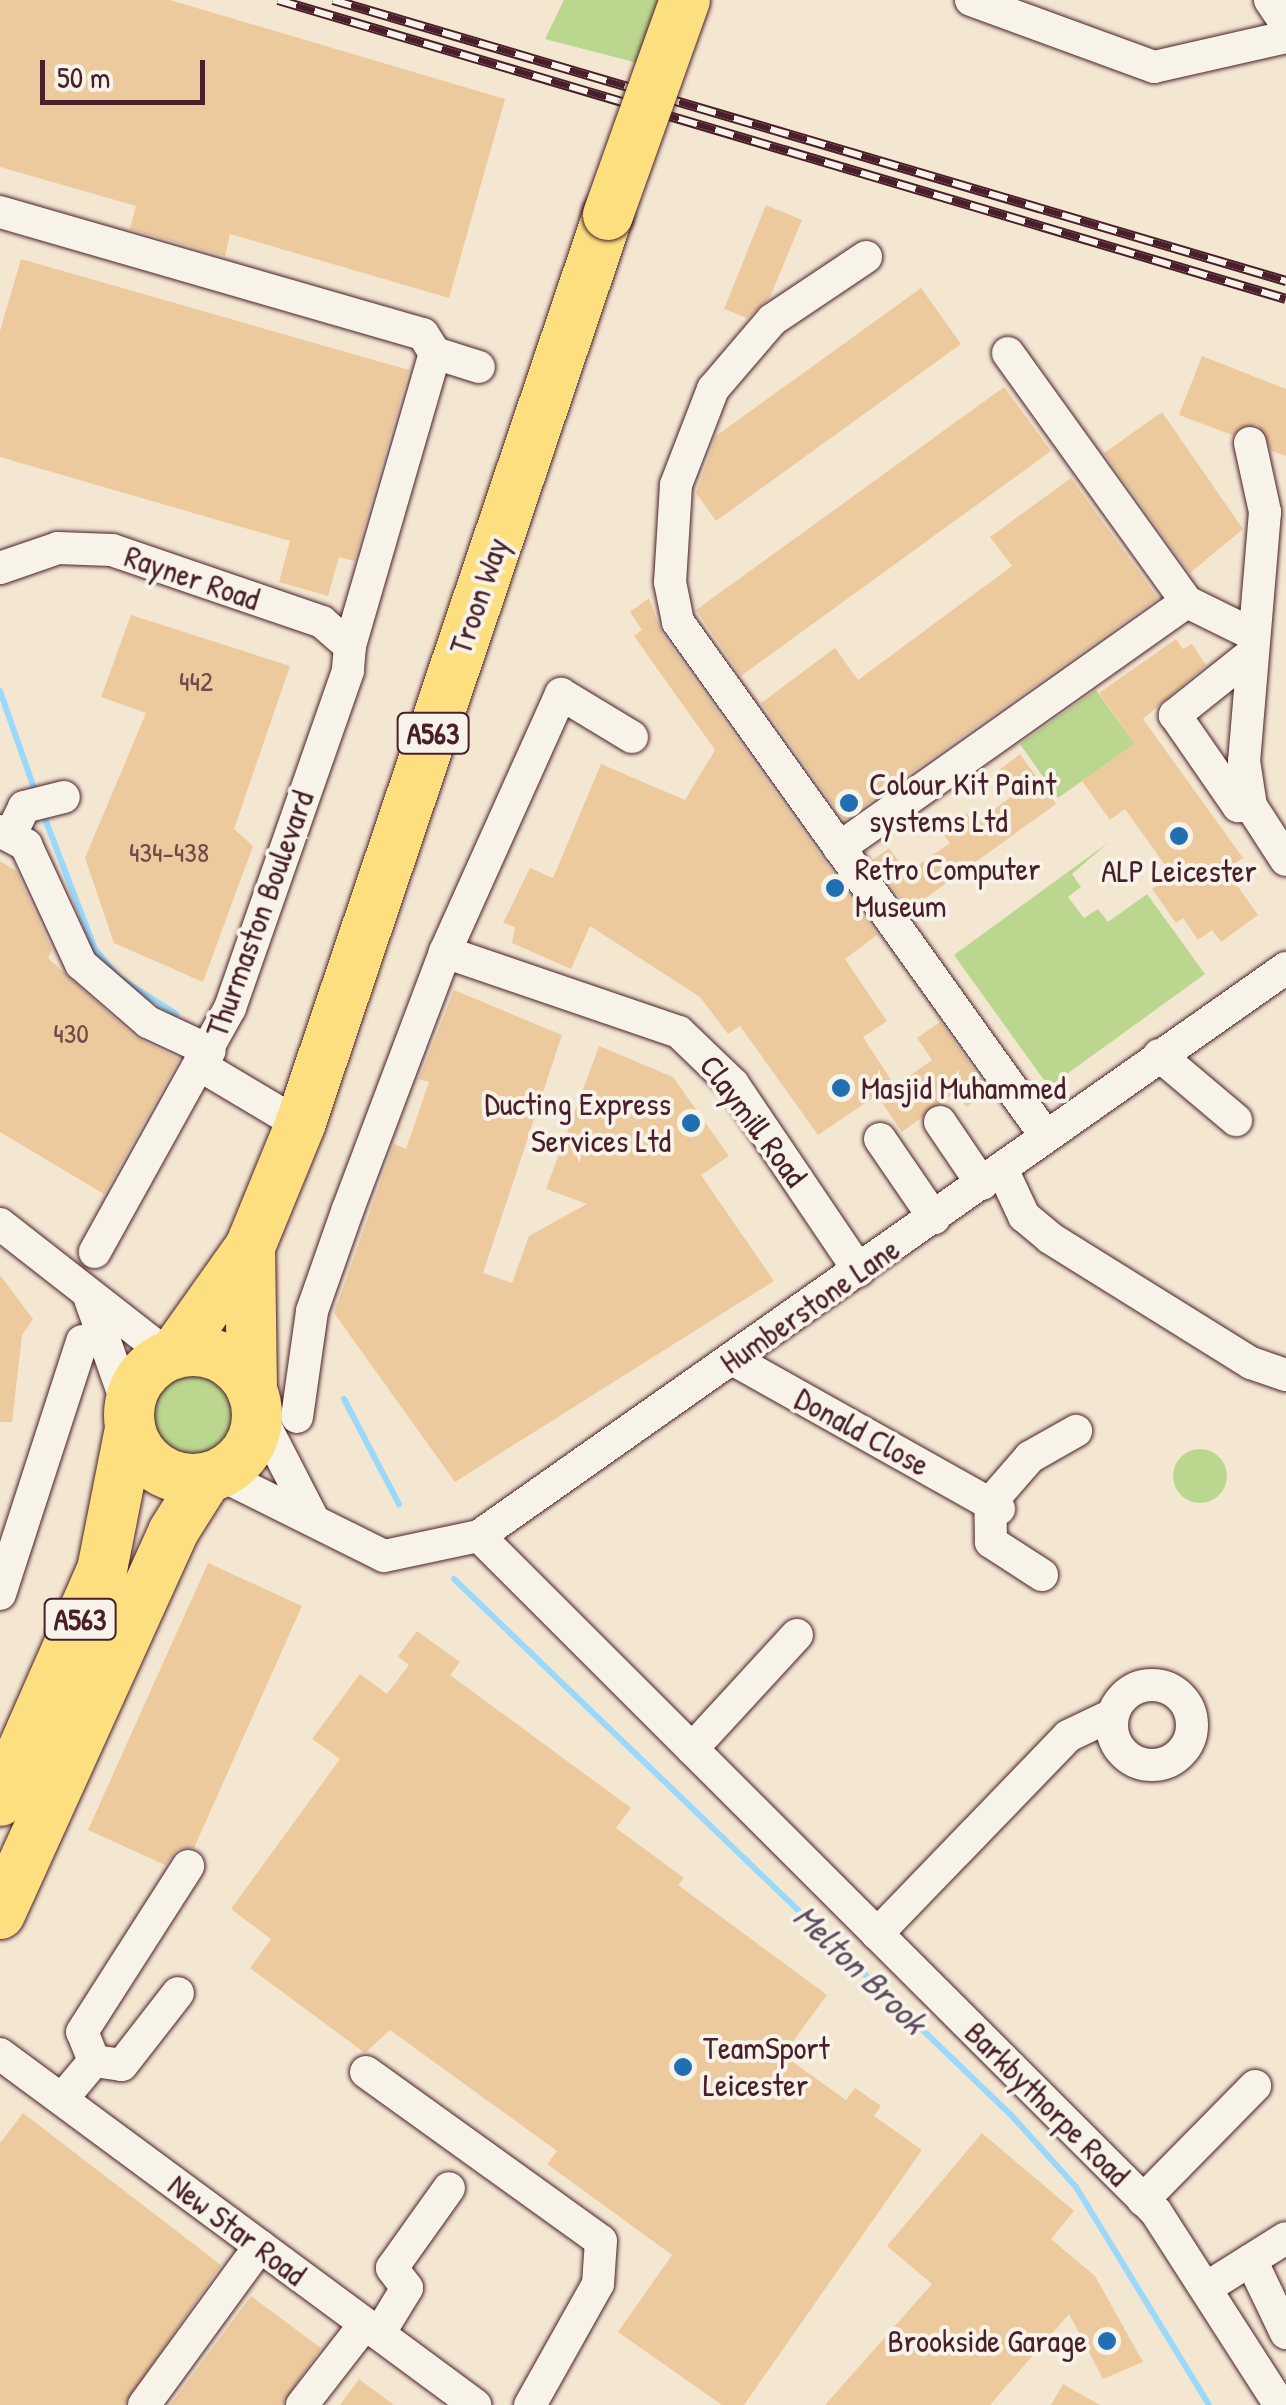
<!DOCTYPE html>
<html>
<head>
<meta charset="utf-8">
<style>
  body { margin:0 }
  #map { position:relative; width:1286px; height:2405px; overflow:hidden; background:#f4e7d2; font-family:"Patrick Hand",sans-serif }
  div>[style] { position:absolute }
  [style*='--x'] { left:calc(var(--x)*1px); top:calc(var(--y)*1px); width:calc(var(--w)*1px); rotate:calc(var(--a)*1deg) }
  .green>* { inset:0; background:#bbd78f }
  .round { border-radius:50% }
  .stream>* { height:6px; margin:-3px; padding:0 3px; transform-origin:3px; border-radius:3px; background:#9bd9fc }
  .building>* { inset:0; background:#edca9e }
  .roads { filter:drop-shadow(0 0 2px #4a1f2b) drop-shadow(0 0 2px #4a1f2b) }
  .minor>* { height:32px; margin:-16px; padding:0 16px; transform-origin:16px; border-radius:16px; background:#f7f3e8 }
  .minor>.ring { margin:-16px; padding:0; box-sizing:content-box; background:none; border:32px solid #f7f3e8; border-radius:50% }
  .highway>* { height:50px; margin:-25px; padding:0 25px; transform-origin:25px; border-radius:25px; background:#fedf80 }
  .highway>.ring { margin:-25px; padding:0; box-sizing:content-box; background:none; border:50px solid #fedf80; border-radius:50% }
  .rail>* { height:10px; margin-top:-5px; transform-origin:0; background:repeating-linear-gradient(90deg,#f7f3e8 0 19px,#4a1f2b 0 38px); box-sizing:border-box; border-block:2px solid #4a1f2b }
  .bridges { filter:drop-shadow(0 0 2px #4a1f2b) drop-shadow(0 0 2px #4a1f2b) }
  .highway-bridge>* { height:50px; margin:-25px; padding:0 25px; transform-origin:25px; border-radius:25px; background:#fedf80 }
  .dots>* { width:28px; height:28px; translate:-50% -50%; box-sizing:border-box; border:5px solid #f7f3e8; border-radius:50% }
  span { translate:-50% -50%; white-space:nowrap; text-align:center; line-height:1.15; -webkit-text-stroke:8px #f7f3e8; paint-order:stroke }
  .number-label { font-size:28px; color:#734a48 }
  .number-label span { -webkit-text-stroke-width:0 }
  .shield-label span { padding:2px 8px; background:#f7f3e8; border:2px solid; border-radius:8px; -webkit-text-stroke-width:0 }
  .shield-label { font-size:30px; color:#4a1f2b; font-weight:700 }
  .street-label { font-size:32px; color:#4a1f2b }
  .poi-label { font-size:32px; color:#4a1f2b }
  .left { translate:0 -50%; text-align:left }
  .right { translate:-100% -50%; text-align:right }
  .water-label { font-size:35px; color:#5e4e5f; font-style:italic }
  .scale { position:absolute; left:40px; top:60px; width:165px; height:45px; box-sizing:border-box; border:5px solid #4a1f2b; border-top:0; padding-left:12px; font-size:30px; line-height:35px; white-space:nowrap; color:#4a1f2b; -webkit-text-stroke:8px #f7f3e8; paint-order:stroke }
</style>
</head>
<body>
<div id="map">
  <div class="green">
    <i style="clip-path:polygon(564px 0,678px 0,653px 67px,545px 39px)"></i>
    <i style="clip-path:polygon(1096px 690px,1135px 744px,1058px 798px,1020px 744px)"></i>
    <i style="clip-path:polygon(1109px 842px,1072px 874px,1081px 887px,1068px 897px,1084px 918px,1098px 909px,1108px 922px,1147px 894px,1205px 974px,1049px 1087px,954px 955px)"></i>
    <i class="round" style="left:144px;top:1367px;width:96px;height:96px"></i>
    <i class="round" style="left:1173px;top:1449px;width:54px;height:54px"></i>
  </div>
  <div class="stream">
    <i style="--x:0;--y:691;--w:109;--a:70.7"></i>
    <i style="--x:42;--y:811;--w:148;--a:69"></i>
    <i style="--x:95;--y:949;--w:36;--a:51"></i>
    <i style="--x:118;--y:977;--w:69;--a:32.5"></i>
    <i style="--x:344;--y:1399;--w:119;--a:62.4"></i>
    <i style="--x:454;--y:1579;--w:773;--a:43.9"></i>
    <i style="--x:1011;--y:2115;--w:97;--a:47.9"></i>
    <i style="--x:1076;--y:2187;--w:255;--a:58.6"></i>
  </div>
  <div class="building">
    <i style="clip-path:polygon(0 0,170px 0,505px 99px,449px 298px,230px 234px,225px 256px,130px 229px,136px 206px,0 167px)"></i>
    <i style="clip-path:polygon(766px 205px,802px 220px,770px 297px,747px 318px,724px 309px)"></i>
    <i style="clip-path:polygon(21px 259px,409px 370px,354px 561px,339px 557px,328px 596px,279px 582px,290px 541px,0 457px,0 331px)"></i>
    <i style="clip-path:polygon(921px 288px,961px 344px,716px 521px,696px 493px,716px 436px)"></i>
    <i style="clip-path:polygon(1202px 356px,1286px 389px,1286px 456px,1272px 451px,1257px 424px,1232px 435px,1179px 415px)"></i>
    <i style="clip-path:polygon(1004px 387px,1051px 451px,741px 676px,696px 610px)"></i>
    <i style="clip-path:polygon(1162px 412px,1243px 529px,1190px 573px,1104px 453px)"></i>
    <i style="clip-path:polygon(1071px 478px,1158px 598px,844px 820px,761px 703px,835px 648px,858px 680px,1012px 566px,990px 537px)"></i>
    <i style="clip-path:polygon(649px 598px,662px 634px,877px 935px,845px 959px,887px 1021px,863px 1037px,895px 1086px,932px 1060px,917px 1038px,940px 1022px,989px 1091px,966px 1107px,956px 1092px,902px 1132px,877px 1095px,818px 1135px,740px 1026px,728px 1034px,700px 997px,590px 926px,571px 969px,512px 943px,515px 927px,503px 923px,530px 868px,553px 878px,601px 764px,685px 800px,715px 750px,634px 636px,642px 630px,630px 612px)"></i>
    <i style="clip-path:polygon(131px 615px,290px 666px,234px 829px,253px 846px,203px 982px,114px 943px,85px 858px,146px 713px,101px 697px)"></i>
    <i style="clip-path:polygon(1176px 639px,1183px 649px,1192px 644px,1206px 665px,1143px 719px,1243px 858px,1226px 870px,1258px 915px,1221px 942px,1212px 930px,1198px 940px,1183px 918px,1176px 923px,1152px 889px,1172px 875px,1125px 809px,1110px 820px,1082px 781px,1135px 744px,1099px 693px)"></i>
    <i style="clip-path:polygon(1020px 754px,1056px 804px,909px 910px,873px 860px,889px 848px,907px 873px,950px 843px,941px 831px,966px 813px,974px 824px,1015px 794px,998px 771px)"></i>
    <i style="clip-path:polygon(0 861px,16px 871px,52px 950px,48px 958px,135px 1037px,179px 1059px,104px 1194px,0 1132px)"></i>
    <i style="clip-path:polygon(454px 990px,562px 1035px,483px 1273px,512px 1283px,529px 1236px,587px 1204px,546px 1189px,599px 1046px,673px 1077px,729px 1156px,701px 1175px,774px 1281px,455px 1482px,334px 1313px,394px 1144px,406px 1149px,429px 1082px,419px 1079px)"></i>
    <i style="clip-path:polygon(0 1275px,33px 1319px,22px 1335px,12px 1422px,0 1422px)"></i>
    <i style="clip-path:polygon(208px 1563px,302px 1606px,194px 1848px,178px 1849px,165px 1865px,88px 1830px)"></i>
    <i style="clip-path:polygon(417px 1631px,460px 1662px,450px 1675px,631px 1808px,616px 1828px,684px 1878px,678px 1885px,827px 1995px,783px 2055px,846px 2100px,855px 2088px,881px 2106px,874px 2116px,922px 2150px,744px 2405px,722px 2405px,618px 2332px,672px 2255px,547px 2164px,557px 2151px,390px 2030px,365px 2053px,250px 1968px,271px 1939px,231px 1909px,340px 1759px,312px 1739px,360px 1674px,387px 1694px,409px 1665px,398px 1656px)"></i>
    <i style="clip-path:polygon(23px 2113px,221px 2265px,124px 2405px,0 2405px,0 2143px)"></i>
    <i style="clip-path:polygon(982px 2133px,1074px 2211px,1051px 2239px,1095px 2276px,1143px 2362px,1103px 2379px,1069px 2314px,990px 2405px,825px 2405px,932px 2284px,887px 2246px)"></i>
    <i style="clip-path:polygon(251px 2296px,321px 2348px,282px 2405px,170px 2405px)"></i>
    <i style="clip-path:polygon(359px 2379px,394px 2405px,340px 2405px)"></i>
    <i style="clip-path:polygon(1063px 2384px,1100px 2405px,1051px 2405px)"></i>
  </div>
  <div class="roads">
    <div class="minor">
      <i style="--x:971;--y:0;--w:195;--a:20.1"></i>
      <i style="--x:1154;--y:67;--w:135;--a:-12.8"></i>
      <i style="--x:1270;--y:0;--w:29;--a:56"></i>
      <i style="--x:0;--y:212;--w:440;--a:16.1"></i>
      <i style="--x:423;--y:334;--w:22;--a:58"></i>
      <i style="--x:435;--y:353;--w:305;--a:106.2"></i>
      <i style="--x:866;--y:257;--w:113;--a:146.2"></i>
      <i style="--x:772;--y:320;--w:91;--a:130.5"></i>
      <i style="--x:713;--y:389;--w:103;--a:111.1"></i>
      <i style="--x:676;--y:485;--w:97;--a:93.5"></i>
      <i style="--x:670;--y:582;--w:41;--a:78.7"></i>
      <i style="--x:678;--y:622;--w:631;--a:54.42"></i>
      <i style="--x:435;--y:353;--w:46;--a:17.7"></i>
      <i style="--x:1008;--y:353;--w:307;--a:54.3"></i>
      <i style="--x:1187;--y:602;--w:70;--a:26.2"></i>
      <i style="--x:1250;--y:443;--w:71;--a:77.7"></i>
      <i style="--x:1265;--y:512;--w:250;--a:94.8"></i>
      <i style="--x:1244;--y:761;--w:46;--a:81.2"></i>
      <i style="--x:1251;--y:806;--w:64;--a:57.1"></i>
      <i style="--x:0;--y:568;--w:61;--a:-19"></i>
      <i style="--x:58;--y:548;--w:54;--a:2.1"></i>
      <i style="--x:112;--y:550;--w:222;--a:18.9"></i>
      <i style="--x:322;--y:622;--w:37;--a:41"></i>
      <i style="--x:350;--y:646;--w:25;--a:95"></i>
      <i style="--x:348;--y:671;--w:357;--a:109.3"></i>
      <i style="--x:230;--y:1008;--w:279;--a:119"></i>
      <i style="--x:1249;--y:656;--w:95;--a:141.4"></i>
      <i style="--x:1175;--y:715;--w:111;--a:55.3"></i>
      <i style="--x:1238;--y:806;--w:13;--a:0"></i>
      <i style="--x:0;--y:831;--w:30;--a:28"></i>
      <i style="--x:26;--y:845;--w:131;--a:65.2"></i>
      <i style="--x:81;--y:964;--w:89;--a:40.9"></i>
      <i style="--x:148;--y:1022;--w:68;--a:25.1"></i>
      <i style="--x:11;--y:834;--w:30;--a:-64"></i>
      <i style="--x:24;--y:807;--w:41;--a:-14"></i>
      <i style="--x:839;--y:848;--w:426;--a:-35.3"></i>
      <i style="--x:445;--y:952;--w:247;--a:18.9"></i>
      <i style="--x:679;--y:1032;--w:75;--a:43.9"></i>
      <i style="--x:733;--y:1084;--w:225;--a:56"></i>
      <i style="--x:1159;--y:1055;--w:101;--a:40.2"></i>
      <i style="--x:201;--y:1066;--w:115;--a:30.8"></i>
      <i style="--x:940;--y:1122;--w:75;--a:55.9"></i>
      <i style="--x:880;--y:1139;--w:96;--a:55.6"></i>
      <i style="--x:1002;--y:1169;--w:52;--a:64.9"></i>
      <i style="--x:1024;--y:1216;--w:34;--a:40"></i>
      <i style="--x:1050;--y:1238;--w:237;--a:31.9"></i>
      <i style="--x:1251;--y:1363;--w:37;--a:19"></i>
      <i style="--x:0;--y:1224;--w:214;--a:38"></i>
      <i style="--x:90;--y:1299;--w:118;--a:70.6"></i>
      <i style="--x:734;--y:1360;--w:304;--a:29.3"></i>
      <i style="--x:257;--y:1410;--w:120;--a:62.8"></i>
      <i style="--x:297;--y:1417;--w:107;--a:-81.9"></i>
      <i style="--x:312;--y:1311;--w:108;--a:-70.6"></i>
      <i style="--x:348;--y:1209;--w:275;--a:-69.3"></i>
      <i style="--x:445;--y:952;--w:283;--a:-65.8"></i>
      <i style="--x:561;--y:694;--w:83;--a:31.2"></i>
      <i style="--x:219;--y:1474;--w:184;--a:26.4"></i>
      <i style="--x:384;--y:1556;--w:97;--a:-11.9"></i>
      <i style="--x:479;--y:1536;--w:987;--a:-35.14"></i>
      <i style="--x:479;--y:1536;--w:957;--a:44.96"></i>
      <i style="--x:1156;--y:2212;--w:229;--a:57.3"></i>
      <i style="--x:1042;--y:1575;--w:61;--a:-147.1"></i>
      <i style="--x:991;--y:1542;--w:39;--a:-91"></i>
      <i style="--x:990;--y:1503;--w:61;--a:-49"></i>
      <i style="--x:1030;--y:1457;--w:53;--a:-29.5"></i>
      <i style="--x:0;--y:1594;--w:266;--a:-72"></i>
      <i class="ring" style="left:1112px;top:1685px;width:48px;height:48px"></i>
      <i style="--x:692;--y:1749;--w:155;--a:-47.4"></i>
      <i style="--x:877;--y:1934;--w:275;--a:-46"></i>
      <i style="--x:1068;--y:1736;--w:49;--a:-25.5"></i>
      <i style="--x:0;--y:2054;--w:591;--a:36.46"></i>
      <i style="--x:94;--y:2061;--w:31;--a:-112"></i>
      <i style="--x:82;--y:2032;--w:197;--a:-57.4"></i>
      <i style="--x:366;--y:2072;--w:289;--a:35.7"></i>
      <i style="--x:601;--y:2241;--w:43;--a:94"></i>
      <i style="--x:598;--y:2284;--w:139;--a:119.3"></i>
      <i style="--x:62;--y:2099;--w:50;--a:-49.9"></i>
      <i style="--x:94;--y:2061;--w:28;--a:8"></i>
      <i style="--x:122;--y:2065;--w:91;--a:-52.1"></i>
      <i style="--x:1143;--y:2200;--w:160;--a:-45.5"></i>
      <i style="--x:1251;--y:2260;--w:81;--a:64.4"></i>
      <i style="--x:1206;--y:2288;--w:94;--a:-32"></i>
      <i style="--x:379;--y:2334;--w:54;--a:-58.7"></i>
      <i style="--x:407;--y:2288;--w:25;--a:-127"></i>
      <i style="--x:392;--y:2268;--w:98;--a:-54.5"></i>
      <i style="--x:144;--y:2405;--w:197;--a:-53.9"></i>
      <i style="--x:302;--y:2405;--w:101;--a:-52.2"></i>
    </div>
    <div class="highway">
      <i style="--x:250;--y:1247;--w:144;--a:89.2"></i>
      <i class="ring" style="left:129px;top:1351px;width:78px;height:78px"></i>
      <i style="--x:174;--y:1354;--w:131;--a:-54.6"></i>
      <i style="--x:250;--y:1247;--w:132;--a:-67.7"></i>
      <i style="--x:300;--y:1125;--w:961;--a:-71.3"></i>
      <i style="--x:0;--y:1801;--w:253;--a:-66.2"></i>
      <i style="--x:102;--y:1570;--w:145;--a:-78.8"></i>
      <i style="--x:0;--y:1914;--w:419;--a:-65.6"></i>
      <i style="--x:173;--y:1532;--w:64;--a:-57.8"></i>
    </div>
  </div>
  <div class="rail">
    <i style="--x:278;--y:0;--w:1051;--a:16.52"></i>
    <i style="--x:333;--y:0;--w:994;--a:16.43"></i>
  </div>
  <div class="bridges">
    <div class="highway-bridge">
      <i style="--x:608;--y:215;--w:228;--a:-70.3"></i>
    </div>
  </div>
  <div class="dots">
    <i style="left:849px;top:803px;background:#1f6fb2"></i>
    <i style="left:1179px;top:836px;background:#1f6fb2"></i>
    <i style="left:835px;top:888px;background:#1f6fb2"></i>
    <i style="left:841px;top:1088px;background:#1f6fb2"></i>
    <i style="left:691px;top:1123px;background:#1f6fb2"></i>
    <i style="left:683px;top:2067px;background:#1f6fb2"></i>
    <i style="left:1107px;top:2341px;background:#1f6fb2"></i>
  </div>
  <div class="number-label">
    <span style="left:196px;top:681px">442</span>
    <span style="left:169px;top:852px">434-438</span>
    <span style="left:71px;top:1033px">430</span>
  </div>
  <div class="shield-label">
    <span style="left:433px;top:733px">A563</span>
    <span style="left:80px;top:1619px">A563</span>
  </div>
  <div class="street-label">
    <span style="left:192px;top:578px;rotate:19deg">Rayner Road</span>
    <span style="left:479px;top:596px;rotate:-71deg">Troon Way</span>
    <span style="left:260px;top:914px;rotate:-70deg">Thurmaston Boulevard</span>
    <span style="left:753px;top:1121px;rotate:53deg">Claymill Road</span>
    <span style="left:810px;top:1306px;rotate:-35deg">Humberstone Lane</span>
    <span style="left:862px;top:1432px;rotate:29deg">Donald Close</span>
    <span style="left:1047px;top:2104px;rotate:45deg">Barkbythorpe Road</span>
    <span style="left:237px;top:2230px;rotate:37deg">New Star Road</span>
  </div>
  <div class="poi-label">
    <span class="left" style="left:869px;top:803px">Colour Kit Paint<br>systems Ltd</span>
    <span class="left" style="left:855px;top:888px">Retro Computer<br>Museum</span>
    <span style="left:1179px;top:871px">ALP Leicester</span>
    <span class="left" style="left:861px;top:1088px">Masjid Muhammed</span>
    <span class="right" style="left:671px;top:1123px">Ducting Express<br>Services Ltd</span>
    <span class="left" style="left:703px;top:2067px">TeamSport<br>Leicester</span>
    <span class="right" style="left:1087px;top:2341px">Brookside Garage</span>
  </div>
  <div class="water-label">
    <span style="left:860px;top:1969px;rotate:44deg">Melton Brook</span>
  </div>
  <div class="scale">50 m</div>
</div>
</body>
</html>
